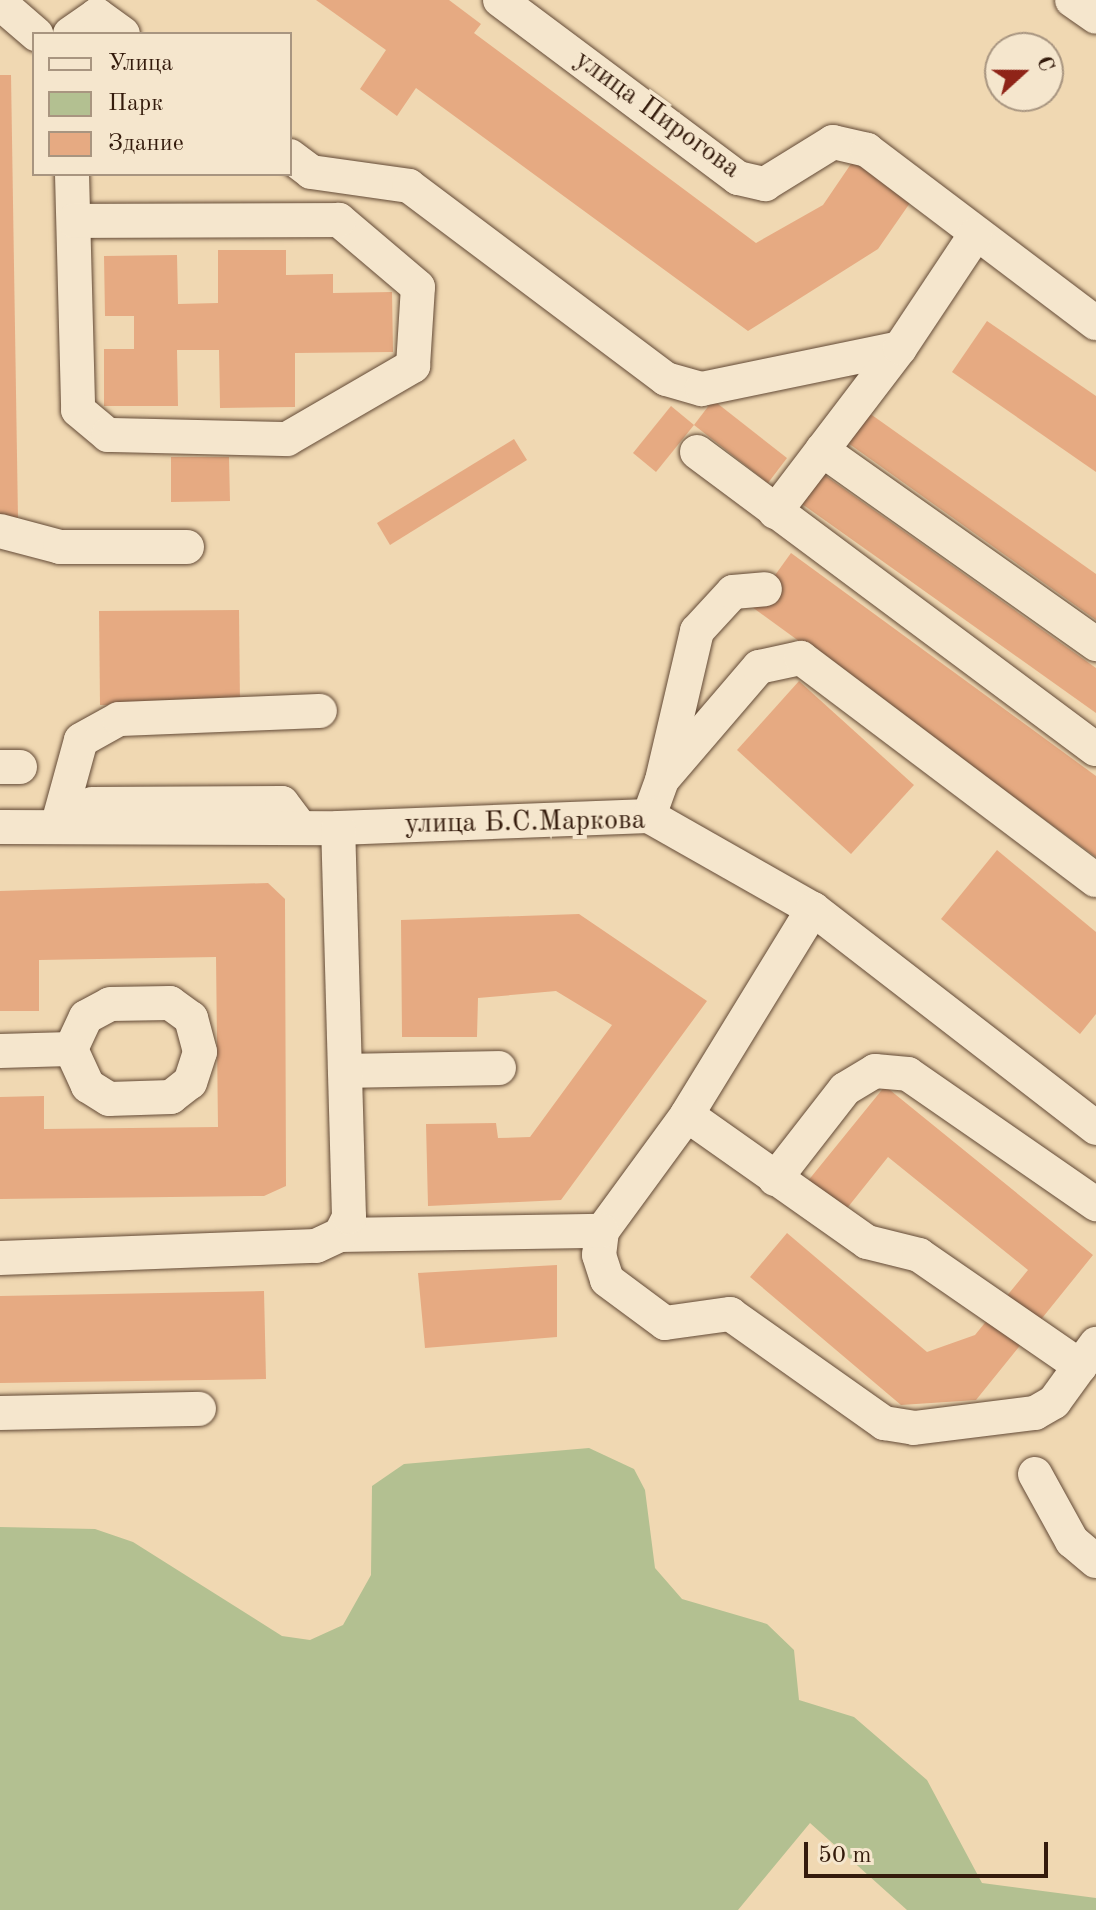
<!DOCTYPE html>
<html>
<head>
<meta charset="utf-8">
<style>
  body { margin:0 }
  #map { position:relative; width:1096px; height:1910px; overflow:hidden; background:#f0d8b2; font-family:"Old Standard TT",serif }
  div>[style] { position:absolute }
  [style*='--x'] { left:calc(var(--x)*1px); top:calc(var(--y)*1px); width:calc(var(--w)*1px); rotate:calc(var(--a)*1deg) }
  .green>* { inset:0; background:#b3c091 }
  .building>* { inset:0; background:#e6aa82 }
  .roads { filter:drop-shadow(0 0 2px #634a36) drop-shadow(0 0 2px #634a36) }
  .minor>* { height:34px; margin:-17px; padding:0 17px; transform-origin:17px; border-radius:17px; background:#f5e6cd }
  span { translate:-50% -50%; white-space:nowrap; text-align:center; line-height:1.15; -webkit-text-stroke:8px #f5e6cd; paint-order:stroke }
  .street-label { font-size:28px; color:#341b0c }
  .legend { position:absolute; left:32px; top:32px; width:260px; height:144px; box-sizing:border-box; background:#f5e6cd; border:2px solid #a89580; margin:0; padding:10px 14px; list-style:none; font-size:24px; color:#341b0c }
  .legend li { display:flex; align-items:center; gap:16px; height:40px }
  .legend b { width:40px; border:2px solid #a89580 }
  .north { position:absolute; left:984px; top:32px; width:80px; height:80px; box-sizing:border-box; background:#f5e6cd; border:2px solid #a89580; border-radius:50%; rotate:69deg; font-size:22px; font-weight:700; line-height:32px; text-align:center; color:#341b0c }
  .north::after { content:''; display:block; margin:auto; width:28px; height:36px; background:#8f2418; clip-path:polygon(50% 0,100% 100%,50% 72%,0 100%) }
  .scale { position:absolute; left:804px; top:1842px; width:244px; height:36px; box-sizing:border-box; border:4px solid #341b0c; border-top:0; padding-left:10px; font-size:24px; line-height:28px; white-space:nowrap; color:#341b0c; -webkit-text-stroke:6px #f5e6cd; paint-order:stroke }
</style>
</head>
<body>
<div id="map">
  <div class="green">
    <i style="clip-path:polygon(589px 1448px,634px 1469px,645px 1490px,655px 1568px,682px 1599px,767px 1624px,794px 1650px,799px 1700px,854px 1717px,927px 1780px,982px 1883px,1096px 1898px,1096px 1910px,907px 1910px,810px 1823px,738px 1910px,0 1910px,0 1527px,95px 1529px,133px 1542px,282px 1636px,310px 1640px,343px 1625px,371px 1575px,372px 1486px,404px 1464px)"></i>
  </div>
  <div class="building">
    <i style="clip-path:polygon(316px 0,449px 0,481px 24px,474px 33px,756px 243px,823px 205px,855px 158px,912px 200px,878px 249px,748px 331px,416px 88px,397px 116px,360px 89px,386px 50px)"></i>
    <i style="clip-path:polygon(0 75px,11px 75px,18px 519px,0 519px)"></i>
    <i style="clip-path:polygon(218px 250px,286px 250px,286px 275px,333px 274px,333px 293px,392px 292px,393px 352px,295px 353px,295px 407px,220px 408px,219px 350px,177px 350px,178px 406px,104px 406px,104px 349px,134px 349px,134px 316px,105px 316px,104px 256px,177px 255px,178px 304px,218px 303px)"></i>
    <i style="clip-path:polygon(987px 321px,1096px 396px,1096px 472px,952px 372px)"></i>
    <i style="clip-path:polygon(713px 400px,787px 458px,768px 483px,694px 425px)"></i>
    <i style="clip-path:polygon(671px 406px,694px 425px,656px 472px,633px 453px)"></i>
    <i style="clip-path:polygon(862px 408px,1096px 574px,1096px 620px,841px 438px)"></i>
    <i style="clip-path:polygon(514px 439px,527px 460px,390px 545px,377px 523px)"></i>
    <i style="clip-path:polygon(171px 457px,229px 457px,230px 501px,171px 502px)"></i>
    <i style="clip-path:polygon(816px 469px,1096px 668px,1096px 713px,795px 499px)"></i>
    <i style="clip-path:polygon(791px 553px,1096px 776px,1096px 857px,752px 607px)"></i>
    <i style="clip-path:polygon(239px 610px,240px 704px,100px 705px,99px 611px)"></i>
    <i style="clip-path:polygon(799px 681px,914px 785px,851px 854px,737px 750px)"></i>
    <i style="clip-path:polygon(997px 850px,1096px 932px,1096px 1014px,1080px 1034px,941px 919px)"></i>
    <i style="clip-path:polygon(268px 883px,285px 899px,286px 1186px,264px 1196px,0 1199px,0 1097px,44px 1096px,44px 1129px,218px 1127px,216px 957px,39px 960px,39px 1011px,0 1011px,0 891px)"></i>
    <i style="clip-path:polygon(579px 914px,707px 1001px,561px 1200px,428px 1206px,426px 1124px,496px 1123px,498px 1138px,530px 1137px,612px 1025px,556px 991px,478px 998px,477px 1037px,402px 1037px,401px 920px)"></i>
    <i style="clip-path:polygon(885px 1086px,1093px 1255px,976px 1400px,901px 1405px,750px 1277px,787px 1233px,927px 1352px,975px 1335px,1028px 1270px,888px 1157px,840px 1217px,803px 1187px)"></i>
    <i style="clip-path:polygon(557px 1265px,557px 1337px,425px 1348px,418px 1273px)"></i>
    <i style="clip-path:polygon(264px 1291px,266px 1379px,0 1383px,0 1296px)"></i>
  </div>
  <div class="roads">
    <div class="minor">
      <i style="--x:500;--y:0;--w:297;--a:36.8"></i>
      <i style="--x:738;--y:178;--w:28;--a:13"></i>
      <i style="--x:765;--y:184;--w:80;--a:-31.7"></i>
      <i style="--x:833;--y:142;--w:35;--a:13"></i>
      <i style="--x:867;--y:150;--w:287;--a:37.1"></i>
      <i style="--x:1072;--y:0;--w:29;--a:35"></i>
      <i style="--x:0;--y:3;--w:48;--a:40.7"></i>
      <i style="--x:70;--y:34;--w:33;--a:-35"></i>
      <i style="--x:97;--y:15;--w:32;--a:36"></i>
      <i style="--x:290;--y:156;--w:26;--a:37"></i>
      <i style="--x:311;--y:172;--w:99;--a:8.1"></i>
      <i style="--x:409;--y:186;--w:321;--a:36.9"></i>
      <i style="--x:666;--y:379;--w:37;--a:16"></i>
      <i style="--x:702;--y:389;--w:202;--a:-11.7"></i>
      <i style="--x:72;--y:174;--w:236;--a:88.5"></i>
      <i style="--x:78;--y:410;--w:39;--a:40"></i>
      <i style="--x:108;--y:435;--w:179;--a:1.3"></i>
      <i style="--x:287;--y:439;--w:146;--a:-30.1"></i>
      <i style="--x:413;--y:366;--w:79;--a:-86.4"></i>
      <i style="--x:418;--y:287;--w:104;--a:-139.7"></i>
      <i style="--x:339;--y:220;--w:265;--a:179.8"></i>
      <i style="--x:822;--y:450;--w:336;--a:35.3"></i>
      <i style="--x:697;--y:452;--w:497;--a:36.7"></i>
      <i style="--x:775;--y:512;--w:206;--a:-52.7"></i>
      <i style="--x:900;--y:348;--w:136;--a:-56.4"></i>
      <i style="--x:0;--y:531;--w:62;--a:14.9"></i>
      <i style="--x:60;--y:547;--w:127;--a:0"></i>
      <i style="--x:0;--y:767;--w:20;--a:0"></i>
      <i style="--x:663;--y:776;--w:149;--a:-76.8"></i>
      <i style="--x:697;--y:631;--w:53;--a:-47.3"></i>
      <i style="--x:733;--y:592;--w:32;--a:-5"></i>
      <i style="--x:92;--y:804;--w:190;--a:-0.3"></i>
      <i style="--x:282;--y:803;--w:31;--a:53"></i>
      <i style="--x:649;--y:816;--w:38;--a:-70"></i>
      <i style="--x:662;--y:780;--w:149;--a:-49.4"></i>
      <i style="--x:759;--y:667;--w:43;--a:-12.1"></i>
      <i style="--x:801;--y:658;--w:369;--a:37"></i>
      <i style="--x:0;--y:827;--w:338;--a:0.2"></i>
      <i style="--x:338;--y:828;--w:311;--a:-2.2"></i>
      <i style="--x:649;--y:816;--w:189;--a:29.6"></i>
      <i style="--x:813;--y:909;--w:358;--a:37.7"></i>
      <i style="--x:57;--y:827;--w:90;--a:-74.6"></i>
      <i style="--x:81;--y:740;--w:43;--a:-28.9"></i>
      <i style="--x:119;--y:719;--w:201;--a:-2.3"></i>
      <i style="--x:813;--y:909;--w:241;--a:121.5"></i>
      <i style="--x:687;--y:1115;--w:144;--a:126.2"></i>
      <i style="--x:602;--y:1231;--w:24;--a:97"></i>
      <i style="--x:599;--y:1255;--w:26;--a:72"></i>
      <i style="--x:607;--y:1280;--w:72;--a:36.6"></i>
      <i style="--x:665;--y:1323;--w:66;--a:-7.9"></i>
      <i style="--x:730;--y:1314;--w:189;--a:35.3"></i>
      <i style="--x:884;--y:1423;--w:30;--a:9"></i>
      <i style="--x:914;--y:1428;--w:122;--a:-7.1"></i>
      <i style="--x:1035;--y:1413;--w:22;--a:-30"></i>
      <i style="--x:1054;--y:1402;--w:72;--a:-54.1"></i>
      <i style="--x:170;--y:1003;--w:26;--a:36"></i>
      <i style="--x:191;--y:1018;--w:35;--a:75"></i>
      <i style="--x:200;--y:1052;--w:32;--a:108"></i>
      <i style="--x:190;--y:1082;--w:24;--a:142"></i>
      <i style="--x:171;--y:1097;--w:62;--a:178.2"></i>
      <i style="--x:109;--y:1099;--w:25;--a:-148"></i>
      <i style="--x:88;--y:1086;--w:41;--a:-114.7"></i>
      <i style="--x:71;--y:1049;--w:35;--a:-65"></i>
      <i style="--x:86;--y:1017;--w:27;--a:-28"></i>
      <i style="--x:110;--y:1004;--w:60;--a:-1"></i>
      <i style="--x:0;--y:1051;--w:71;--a:-1.6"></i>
      <i style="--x:345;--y:1071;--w:154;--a:-1.1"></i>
      <i style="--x:687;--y:1115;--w:220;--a:35.2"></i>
      <i style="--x:867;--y:1242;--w:54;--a:14"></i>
      <i style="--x:919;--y:1255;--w:196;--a:34.6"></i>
      <i style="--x:775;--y:1179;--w:114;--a:-52.1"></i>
      <i style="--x:845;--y:1089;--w:35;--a:-31"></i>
      <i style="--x:875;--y:1071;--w:33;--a:5"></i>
      <i style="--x:908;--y:1074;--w:229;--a:34.7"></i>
      <i style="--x:340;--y:1235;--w:262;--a:-0.9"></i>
      <i style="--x:0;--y:1258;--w:316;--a:-2.2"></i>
      <i style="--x:316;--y:1246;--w:26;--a:-25"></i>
      <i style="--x:340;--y:1235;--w:20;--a:-63"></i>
      <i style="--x:349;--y:1217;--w:389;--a:-91.6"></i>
      <i style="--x:0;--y:1413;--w:199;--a:-1.2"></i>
      <i style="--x:1035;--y:1474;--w:77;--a:61.1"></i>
      <i style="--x:1072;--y:1541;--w:31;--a:40"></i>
    </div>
  </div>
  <div class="street-label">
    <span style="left:657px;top:115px;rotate:36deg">улица Пирогова</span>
    <span style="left:525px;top:823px;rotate:-1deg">улица Б.С.Маркова</span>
  </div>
  <ul class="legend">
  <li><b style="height:10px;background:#f5e6cd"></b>Улица</li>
  <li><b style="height:22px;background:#b3c091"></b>Парк</li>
  <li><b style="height:22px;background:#e6aa82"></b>Здание</li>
  </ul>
  <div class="north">С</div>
  <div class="scale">50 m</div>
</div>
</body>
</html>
